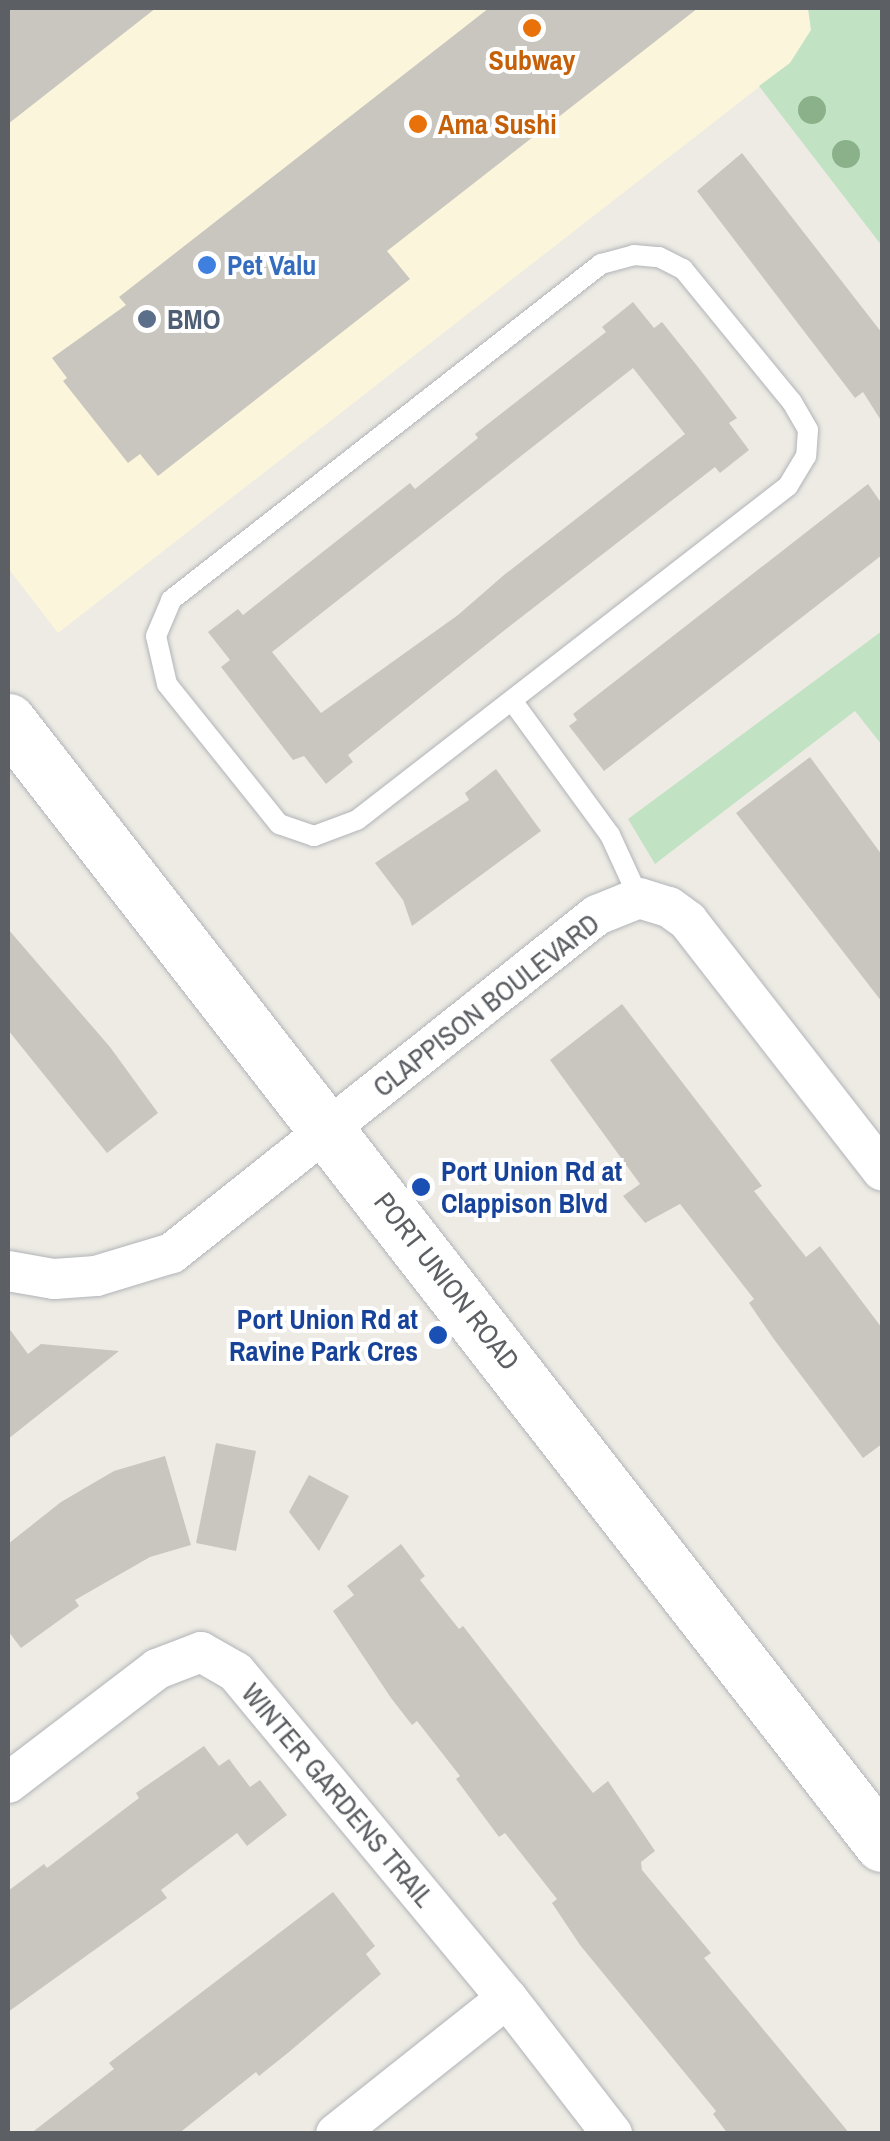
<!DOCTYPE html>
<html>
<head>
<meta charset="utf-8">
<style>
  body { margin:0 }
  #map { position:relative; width:890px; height:2141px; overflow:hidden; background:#edebe4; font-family:"Archivo Narrow",sans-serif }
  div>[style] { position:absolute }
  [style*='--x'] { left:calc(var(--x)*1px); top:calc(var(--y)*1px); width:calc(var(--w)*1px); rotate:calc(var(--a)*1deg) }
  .commercial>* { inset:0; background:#fbf5db }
  .green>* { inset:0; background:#c2e3c3 }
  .building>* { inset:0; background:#c9c6c0 }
  .roads { filter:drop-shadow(0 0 2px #b1b4b8) drop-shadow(0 0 2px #b1b4b8) }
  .lane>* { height:20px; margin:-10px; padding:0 10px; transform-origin:10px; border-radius:10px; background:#fff }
  .street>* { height:40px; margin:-20px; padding:0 20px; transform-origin:20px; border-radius:20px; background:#fff }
  .secondary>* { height:55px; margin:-27.5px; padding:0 27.5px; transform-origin:27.5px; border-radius:27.5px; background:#fff }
  .trees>* { width:28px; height:28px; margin:-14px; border-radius:50%; background:#8bb18b }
  .dots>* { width:28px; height:28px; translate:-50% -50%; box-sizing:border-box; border:5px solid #fff; border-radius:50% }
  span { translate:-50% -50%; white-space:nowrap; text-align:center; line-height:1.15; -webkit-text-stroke:8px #fff; paint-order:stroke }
  .food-label { font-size:28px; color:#c56008; font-weight:700 }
  .left { translate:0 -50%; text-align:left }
  .shop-label { font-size:28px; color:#366cbe; font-weight:700 }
  .service-label { font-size:28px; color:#4e5e75; font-weight:700 }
  .street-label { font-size:28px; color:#5c5f63 }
  .transit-label { font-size:28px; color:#164399; font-weight:700 }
  .right { translate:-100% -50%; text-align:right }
  .frame { position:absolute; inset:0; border:10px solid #5c5f63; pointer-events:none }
</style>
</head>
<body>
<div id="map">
  <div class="commercial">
    <i style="clip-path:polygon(8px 8px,808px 8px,811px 30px,790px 63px,58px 633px,8px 568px)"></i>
  </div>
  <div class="green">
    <i style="clip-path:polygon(808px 8px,882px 8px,882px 246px,759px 86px,790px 63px,811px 30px)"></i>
    <i style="clip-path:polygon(882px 631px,882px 745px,855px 711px,655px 864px,628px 819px)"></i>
  </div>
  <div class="building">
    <i style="clip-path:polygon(8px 8px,156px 8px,8px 124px)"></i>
    <i style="clip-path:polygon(489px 8px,698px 8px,387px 251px,410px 279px,158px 476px,140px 454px,128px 463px,63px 381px,67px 378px,52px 358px,126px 305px,119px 297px)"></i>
    <i style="clip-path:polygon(742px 153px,882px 333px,882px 422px,863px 392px,855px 398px,697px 191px)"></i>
    <i style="clip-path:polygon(evenodd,633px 302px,654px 328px,662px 322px,698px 367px,737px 418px,729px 423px,749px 450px,720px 473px,715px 467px,501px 633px,348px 755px,353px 762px,326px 784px,304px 756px,293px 760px,221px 667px,230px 660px,208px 632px,238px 609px,243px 615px,410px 483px,415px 489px,478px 438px,475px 434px,606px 332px,602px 327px,633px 302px,633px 368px,685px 434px,504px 575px,458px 615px,321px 713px,272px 652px,633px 368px)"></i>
    <i style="clip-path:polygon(868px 484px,882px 504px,882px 555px,604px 771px,569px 726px,577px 720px,573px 714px)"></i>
    <i style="clip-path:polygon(810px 757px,882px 855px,882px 1002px,736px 813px)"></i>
    <i style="clip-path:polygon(496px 769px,541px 831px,412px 926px,403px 900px,375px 863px,469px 800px,465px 793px)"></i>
    <i style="clip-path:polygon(8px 929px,110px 1047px,158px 1113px,107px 1153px,8px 1030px)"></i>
    <i style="clip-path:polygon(622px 1004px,762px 1186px,754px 1191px,806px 1257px,820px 1246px,882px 1328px,882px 1444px,863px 1458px,773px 1338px,749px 1303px,754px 1299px,680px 1204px,645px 1223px,623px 1196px,640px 1184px,550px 1060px)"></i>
    <i style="clip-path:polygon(8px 1327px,28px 1354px,41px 1344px,119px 1351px,8px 1439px)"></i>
    <i style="clip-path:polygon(216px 1443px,256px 1451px,236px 1551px,196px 1543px)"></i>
    <i style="clip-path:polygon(165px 1456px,191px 1545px,150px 1557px,75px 1600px,79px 1606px,21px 1648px,8px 1631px,8px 1544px,61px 1502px,114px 1471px)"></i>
    <i style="clip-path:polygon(309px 1475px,349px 1496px,319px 1551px,289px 1512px)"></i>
    <i style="clip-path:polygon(401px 1544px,425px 1576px,420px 1580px,459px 1629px,463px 1626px,593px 1793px,608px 1781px,655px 1851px,641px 1862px,642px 1870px,711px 1953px,704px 1958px,850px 2134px,728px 2134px,713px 2114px,716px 2111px,580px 1945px,552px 1903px,557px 1899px,505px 1833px,499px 1837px,456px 1779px,460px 1776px,417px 1721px,412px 1725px,391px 1698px,333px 1611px,354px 1595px,347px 1586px)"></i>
    <i style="clip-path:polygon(204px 1746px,219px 1766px,229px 1759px,250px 1787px,260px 1780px,287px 1815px,247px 1846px,237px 1833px,161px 1890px,167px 1898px,8px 2012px,8px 1891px,44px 1864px,47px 1868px,139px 1798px,136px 1793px)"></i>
    <i style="clip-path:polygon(333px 1892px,375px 1946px,366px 1954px,381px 1974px,289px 2052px,259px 2076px,256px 2072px,178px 2134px,30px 2134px,114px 2069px,109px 2063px)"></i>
  </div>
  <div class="roads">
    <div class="lane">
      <i style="--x:634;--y:255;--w:25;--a:5"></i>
      <i style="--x:659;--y:257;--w:27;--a:27"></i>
      <i style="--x:683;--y:269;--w:172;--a:50.7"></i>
      <i style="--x:792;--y:402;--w:32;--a:60"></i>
      <i style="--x:808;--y:430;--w:26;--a:94"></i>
      <i style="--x:806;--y:456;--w:35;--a:121"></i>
      <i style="--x:788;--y:486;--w:545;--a:142.23"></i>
      <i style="--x:357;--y:820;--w:46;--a:159.6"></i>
      <i style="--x:314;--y:836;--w:37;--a:-161"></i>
      <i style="--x:279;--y:824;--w:179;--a:-128.7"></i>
      <i style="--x:167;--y:684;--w:49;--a:-102.9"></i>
      <i style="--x:156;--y:636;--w:39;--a:-67"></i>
      <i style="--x:171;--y:600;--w:546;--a:-38"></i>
      <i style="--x:601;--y:264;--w:34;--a:-15"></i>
      <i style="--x:513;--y:702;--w:165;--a:53.9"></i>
      <i style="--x:610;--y:835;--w:69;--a:65.3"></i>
    </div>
    <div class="street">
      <i style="--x:8;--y:1271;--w:47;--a:9.9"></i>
      <i style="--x:54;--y:1279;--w:42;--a:-4.1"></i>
      <i style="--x:96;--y:1276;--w:79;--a:-16.8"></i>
      <i style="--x:172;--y:1253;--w:543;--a:-38.5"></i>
      <i style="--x:597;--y:915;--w:45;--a:-22"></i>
      <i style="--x:639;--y:898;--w:31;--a:17"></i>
      <i style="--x:669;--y:907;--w:24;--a:36"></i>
      <i style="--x:688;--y:921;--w:316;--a:52.1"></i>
      <i style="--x:8;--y:1783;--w:188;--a:-37.4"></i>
      <i style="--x:157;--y:1669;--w:47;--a:-21.1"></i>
      <i style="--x:201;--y:1652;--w:40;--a:29.7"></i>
      <i style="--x:236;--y:1672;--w:424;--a:50.3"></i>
      <i style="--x:507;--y:1998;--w:172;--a:52.3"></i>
      <i style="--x:336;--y:2134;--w:218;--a:-38.5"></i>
    </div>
    <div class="secondary">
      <i style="--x:8;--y:721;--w:1423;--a:52.11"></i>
    </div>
  </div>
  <div class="trees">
    <i style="left:812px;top:110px"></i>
    <i style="left:846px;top:154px"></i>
  </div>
  <div class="dots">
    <i style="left:532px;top:28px;background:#e8710a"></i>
    <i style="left:418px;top:124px;background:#e8710a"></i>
    <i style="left:207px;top:265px;background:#3f7fe0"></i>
    <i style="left:147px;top:319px;background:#5c6f8a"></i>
    <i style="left:421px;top:1187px;background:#1a4fb4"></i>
    <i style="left:438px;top:1335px;background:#1a4fb4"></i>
  </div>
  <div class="food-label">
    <span style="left:532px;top:60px">Subway</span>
    <span class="left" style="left:438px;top:124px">Ama Sushi</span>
  </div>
  <div class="shop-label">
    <span class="left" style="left:227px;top:265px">Pet Valu</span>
  </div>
  <div class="service-label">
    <span class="left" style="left:167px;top:319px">BMO</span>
  </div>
  <div class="street-label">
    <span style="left:486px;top:1005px;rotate:-38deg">CLAPPISON BOULEVARD</span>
    <span style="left:447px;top:1281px;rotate:52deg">PORT UNION ROAD</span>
    <span style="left:338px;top:1795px;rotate:50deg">WINTER GARDENS TRAIL</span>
  </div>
  <div class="transit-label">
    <span class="left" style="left:441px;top:1187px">Port Union Rd at<br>Clappison Blvd</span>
    <span class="right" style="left:418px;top:1335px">Port Union Rd at<br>Ravine Park Cres</span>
  </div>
  <div class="frame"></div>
</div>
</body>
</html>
